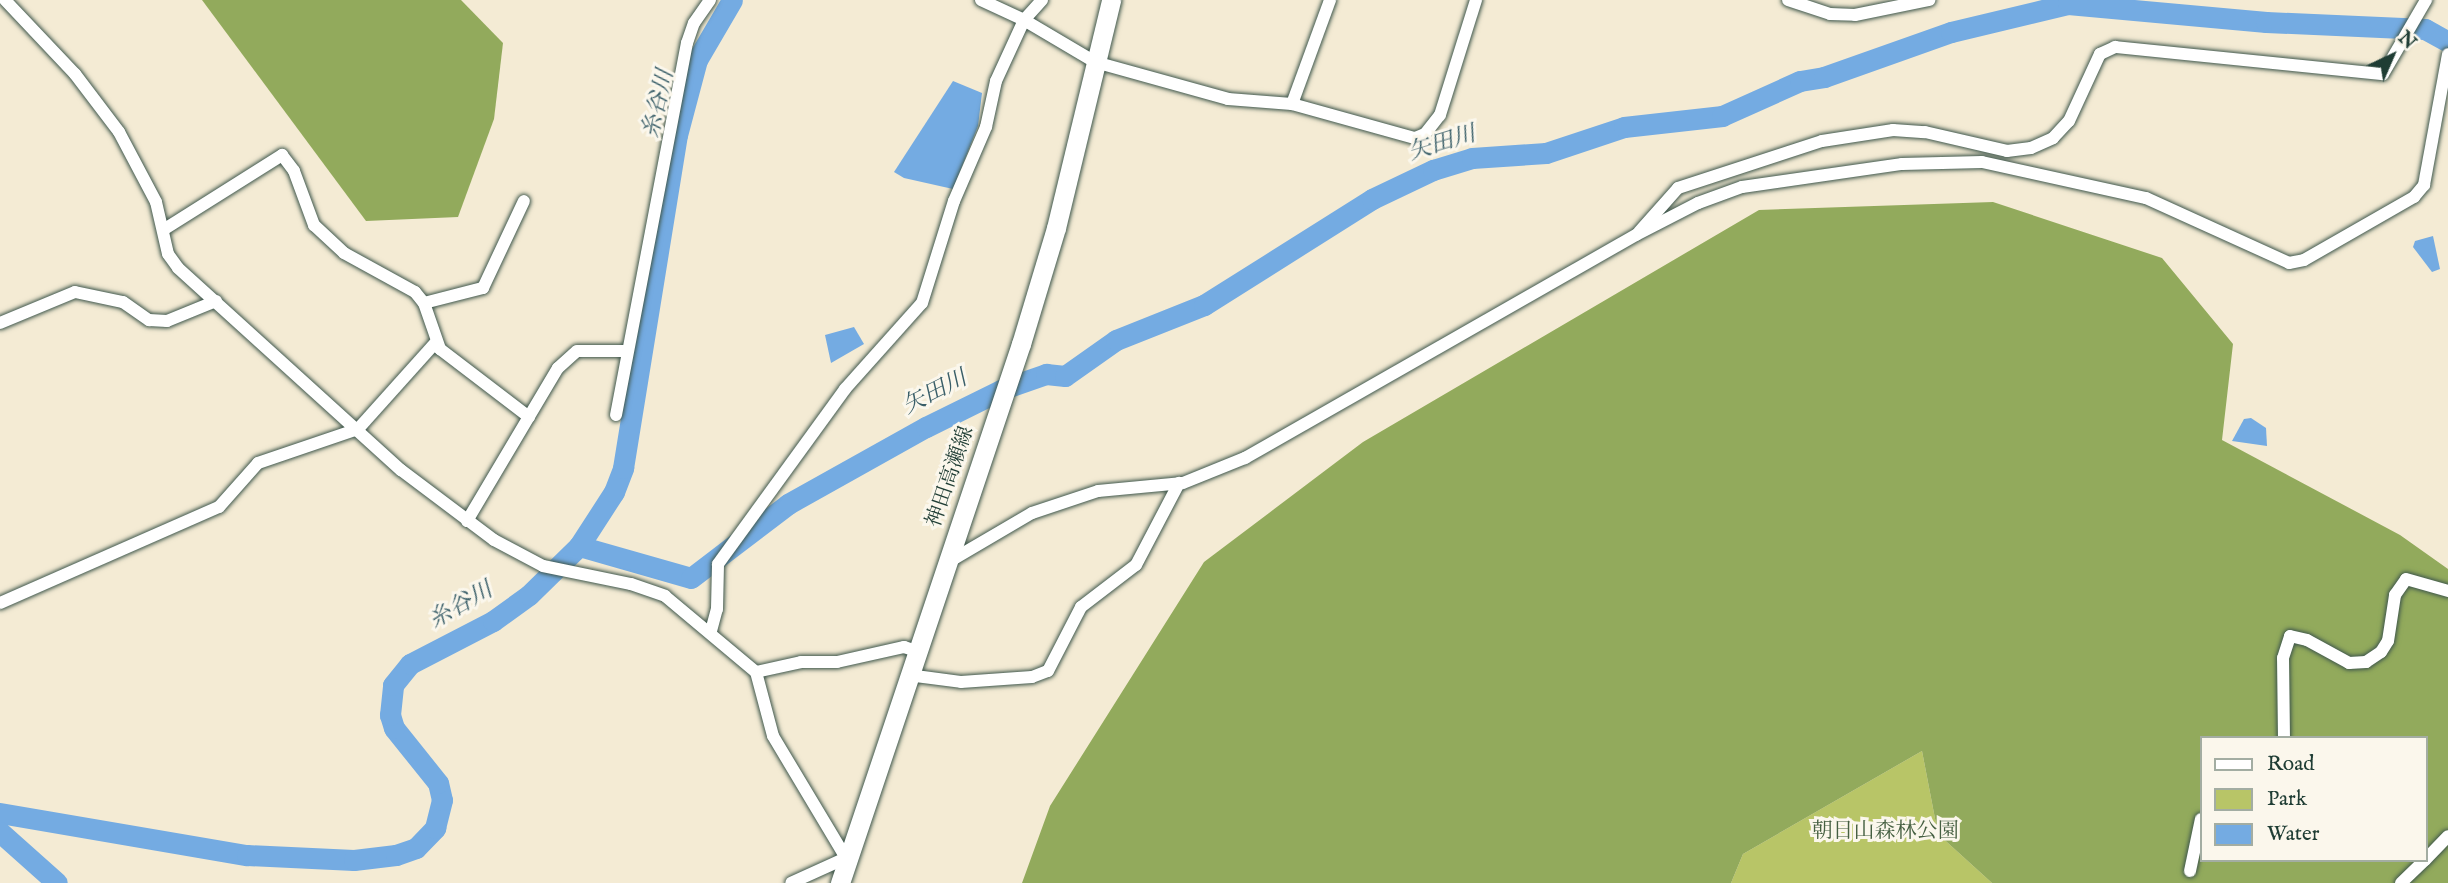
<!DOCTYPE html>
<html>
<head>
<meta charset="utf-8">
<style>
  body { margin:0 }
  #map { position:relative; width:2448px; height:883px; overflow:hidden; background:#f4ebd4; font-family:"IM FELL English","Noto Serif JP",serif }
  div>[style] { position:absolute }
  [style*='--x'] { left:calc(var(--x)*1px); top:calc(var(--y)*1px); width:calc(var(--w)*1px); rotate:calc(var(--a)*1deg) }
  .green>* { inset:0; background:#b8c567 }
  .forest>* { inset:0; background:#92aa5c }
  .water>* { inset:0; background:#74abe2 }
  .river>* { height:21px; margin:-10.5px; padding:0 10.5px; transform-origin:10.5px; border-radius:10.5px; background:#74abe2 }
  .roads { filter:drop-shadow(0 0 2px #3f574c) drop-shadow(0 0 2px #3f574c) }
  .street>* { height:12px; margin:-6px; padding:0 6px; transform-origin:6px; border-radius:6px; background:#fff }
  .secondary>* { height:19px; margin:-9.5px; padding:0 9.5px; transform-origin:9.5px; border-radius:9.5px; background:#fff }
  span { translate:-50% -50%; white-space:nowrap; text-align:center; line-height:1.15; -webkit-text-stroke:6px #fbf7ec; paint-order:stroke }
  .street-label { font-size:21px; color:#1f3d34 }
  .park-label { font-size:21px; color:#455f41 }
  .water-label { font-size:23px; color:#395e68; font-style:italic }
  .legend { position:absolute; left:2200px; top:736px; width:228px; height:126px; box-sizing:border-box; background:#fbf7ec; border:2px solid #a3ada2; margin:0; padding:9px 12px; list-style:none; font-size:21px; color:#1f3d34 }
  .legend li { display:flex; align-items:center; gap:14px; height:35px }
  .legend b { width:35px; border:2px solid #a3ada2 }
  .north { position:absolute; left:2357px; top:21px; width:70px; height:70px; -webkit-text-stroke:5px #fbf7ec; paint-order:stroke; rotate:44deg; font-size:19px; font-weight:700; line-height:28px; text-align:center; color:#1f3d34 }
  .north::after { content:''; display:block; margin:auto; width:24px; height:32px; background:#1f3d34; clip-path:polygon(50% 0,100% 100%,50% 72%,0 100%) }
</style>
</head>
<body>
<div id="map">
  <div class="green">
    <i style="clip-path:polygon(1922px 751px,1938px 834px,1992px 883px,1731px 883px,1743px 854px)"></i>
  </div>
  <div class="forest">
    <i style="clip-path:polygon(202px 0,461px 0,503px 43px,494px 119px,458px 217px,366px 221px)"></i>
    <i style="clip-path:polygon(evenodd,1993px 202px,2162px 258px,2233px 344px,2222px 440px,2400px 535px,2448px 569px,2448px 883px,1992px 883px,1938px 834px,1922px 751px,1743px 854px,1731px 883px,1022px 883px,1050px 806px,1204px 562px,1363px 442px,1759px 210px,1993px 202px,2201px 738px,2425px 738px,2425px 860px,2201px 860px,2201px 738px)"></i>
  </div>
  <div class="water">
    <i style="clip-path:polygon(953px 81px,982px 93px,978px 126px,953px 189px,904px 178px,894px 172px)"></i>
    <i style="clip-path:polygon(2433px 236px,2440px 269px,2432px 272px,2413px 247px,2415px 241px)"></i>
    <i style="clip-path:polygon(854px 327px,864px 344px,831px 363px,825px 335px)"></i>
    <i style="clip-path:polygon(2251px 418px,2266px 428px,2267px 446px,2232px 441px,2244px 419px)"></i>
  </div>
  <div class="river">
    <i style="--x:579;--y:546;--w:116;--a:15.9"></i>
    <i style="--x:691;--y:578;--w:122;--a:-37.3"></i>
    <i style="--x:788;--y:504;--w:158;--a:-29.2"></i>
    <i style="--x:926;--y:427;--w:86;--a:-26.3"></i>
    <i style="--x:1003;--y:389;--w:46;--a:-19.2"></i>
    <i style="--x:1046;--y:374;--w:19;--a:6"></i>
    <i style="--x:1065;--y:376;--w:62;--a:-35.2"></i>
    <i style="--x:1116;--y:340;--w:95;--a:-21.7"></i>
    <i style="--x:1204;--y:305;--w:199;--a:-32.2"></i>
    <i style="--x:1372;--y:199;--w:68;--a:-25.4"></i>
    <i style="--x:1433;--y:170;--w:41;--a:-17.1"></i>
    <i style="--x:1472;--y:158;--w:74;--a:-3.9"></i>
    <i style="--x:1546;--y:153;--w:82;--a:-18.4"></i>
    <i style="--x:1624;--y:127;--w:99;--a:-6.4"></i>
    <i style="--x:1722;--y:116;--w:85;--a:-24.2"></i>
    <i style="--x:1800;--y:81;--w:24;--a:-9"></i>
    <i style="--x:1824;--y:77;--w:135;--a:-19.5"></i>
    <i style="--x:1951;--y:32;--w:120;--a:-13.5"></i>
    <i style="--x:2068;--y:4;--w:199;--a:5.2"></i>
    <i style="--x:2266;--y:22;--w:159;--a:2.5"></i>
    <i style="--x:2425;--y:29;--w:26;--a:29"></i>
    <i style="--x:0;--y:813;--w:251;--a:9.7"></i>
    <i style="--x:247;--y:855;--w:107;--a:2.7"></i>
    <i style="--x:354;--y:860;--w:42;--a:-6.8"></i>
    <i style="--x:396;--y:855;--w:21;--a:-19"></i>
    <i style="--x:416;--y:848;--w:28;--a:-46"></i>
    <i style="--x:435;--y:828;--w:29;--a:-76"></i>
    <i style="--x:442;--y:800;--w:17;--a:-103"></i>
    <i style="--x:438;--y:783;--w:70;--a:-128.7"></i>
    <i style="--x:394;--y:728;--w:14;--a:-107"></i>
    <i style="--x:390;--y:715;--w:30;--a:-84"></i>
    <i style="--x:393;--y:685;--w:27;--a:-51"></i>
    <i style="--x:410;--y:664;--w:93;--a:-27.4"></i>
    <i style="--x:493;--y:621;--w:44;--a:-35.8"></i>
    <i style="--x:529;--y:595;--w:70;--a:-44.4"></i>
    <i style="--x:579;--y:546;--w:64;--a:-57.1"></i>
    <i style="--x:614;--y:492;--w:26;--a:-69"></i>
    <i style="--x:623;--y:468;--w:337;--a:-80.8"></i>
    <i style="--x:677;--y:135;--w:78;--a:-75.1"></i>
    <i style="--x:697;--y:60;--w:69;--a:-59.7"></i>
    <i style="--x:0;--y:832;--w:76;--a:41.8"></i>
  </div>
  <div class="roads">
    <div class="street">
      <i style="--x:5;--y:0;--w:102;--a:46.6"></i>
      <i style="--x:75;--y:74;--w:73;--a:52.8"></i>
      <i style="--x:119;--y:132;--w:79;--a:62.1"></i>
      <i style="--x:156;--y:202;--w:53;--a:77"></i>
      <i style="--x:168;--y:254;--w:17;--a:54"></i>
      <i style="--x:178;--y:268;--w:301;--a:42.2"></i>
      <i style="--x:401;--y:470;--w:116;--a:37"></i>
      <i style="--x:494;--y:540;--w:55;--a:28"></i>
      <i style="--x:543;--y:566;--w:90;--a:11.6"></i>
      <i style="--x:631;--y:584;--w:36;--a:19"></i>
      <i style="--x:665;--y:596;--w:119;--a:39.9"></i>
      <i style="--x:756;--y:672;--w:66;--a:75.1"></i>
      <i style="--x:773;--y:736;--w:142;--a:59.1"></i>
      <i style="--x:846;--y:858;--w:60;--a:155.6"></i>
      <i style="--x:981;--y:0;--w:47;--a:24.9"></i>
      <i style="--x:1024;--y:20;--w:27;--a:-48"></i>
      <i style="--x:1788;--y:0;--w:44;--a:18.4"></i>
      <i style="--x:1830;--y:14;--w:25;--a:2"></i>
      <i style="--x:1855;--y:15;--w:76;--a:-11.5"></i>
      <i style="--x:1292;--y:104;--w:111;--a:-69.9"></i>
      <i style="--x:163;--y:230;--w:141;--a:-32.2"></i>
      <i style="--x:282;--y:155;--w:20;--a:53"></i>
      <i style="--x:294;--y:171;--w:58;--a:69.7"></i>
      <i style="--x:314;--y:225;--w:41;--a:43"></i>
      <i style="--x:344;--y:253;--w:81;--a:28.8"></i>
      <i style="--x:415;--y:292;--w:14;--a:51"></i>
      <i style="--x:424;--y:303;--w:49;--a:70.8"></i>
      <i style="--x:440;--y:349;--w:112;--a:37.4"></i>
      <i style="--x:1639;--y:232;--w:59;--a:-48.4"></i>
      <i style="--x:1678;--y:188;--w:151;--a:-18.1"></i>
      <i style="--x:1822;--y:141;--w:72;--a:-8.8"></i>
      <i style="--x:1893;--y:130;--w:32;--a:4"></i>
      <i style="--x:1925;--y:132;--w:84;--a:13"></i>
      <i style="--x:2007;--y:151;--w:24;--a:-7"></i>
      <i style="--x:2031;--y:148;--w:24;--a:-24"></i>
      <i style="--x:2053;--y:138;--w:23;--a:-47"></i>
      <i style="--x:2069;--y:121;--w:74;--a:-65.2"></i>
      <i style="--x:2100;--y:54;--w:17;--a:-25"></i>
      <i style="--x:2115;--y:47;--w:269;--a:5.8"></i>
      <i style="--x:2383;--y:74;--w:86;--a:-59.8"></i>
      <i style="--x:424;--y:303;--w:61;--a:-14.3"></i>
      <i style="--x:483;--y:288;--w:96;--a:-64.8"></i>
      <i style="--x:0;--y:323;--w:81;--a:-22.5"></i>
      <i style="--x:75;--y:292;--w:49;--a:11.8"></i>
      <i style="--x:123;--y:302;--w:32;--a:35"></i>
      <i style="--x:149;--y:320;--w:18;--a:3"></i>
      <i style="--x:167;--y:321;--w:53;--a:-22.2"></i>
      <i style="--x:616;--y:415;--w:379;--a:-79.2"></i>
      <i style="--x:687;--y:43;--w:21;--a:-71"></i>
      <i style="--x:694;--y:23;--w:28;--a:-55"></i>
      <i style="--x:467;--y:521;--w:178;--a:-59.3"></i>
      <i style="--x:558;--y:368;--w:25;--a:-42"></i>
      <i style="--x:577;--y:351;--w:49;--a:0"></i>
      <i style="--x:945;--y:564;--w:101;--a:-30.4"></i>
      <i style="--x:1032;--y:513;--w:70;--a:-18.4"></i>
      <i style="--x:1098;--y:491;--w:85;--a:-5.4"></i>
      <i style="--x:1183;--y:483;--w:67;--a:-22"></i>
      <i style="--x:1245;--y:458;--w:450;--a:-29.7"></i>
      <i style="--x:1636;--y:235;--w:70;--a:-27.3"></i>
      <i style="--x:1698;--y:203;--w:47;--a:-20"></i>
      <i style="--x:1742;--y:187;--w:162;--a:-8.2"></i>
      <i style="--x:1902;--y:164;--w:80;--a:-1.4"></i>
      <i style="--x:1982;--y:162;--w:168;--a:12.4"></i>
      <i style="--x:2146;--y:198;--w:157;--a:24.4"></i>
      <i style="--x:2289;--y:263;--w:15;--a:-11"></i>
      <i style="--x:2304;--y:260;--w:127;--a:-29.8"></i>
      <i style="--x:2414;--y:197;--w:16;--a:-50"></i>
      <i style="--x:2424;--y:185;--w:133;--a:-79.6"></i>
      <i style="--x:0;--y:603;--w:239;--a:-23.7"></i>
      <i style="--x:219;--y:507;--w:59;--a:-48.4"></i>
      <i style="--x:258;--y:463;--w:106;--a:-18.8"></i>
      <i style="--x:358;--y:429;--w:117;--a:-48.1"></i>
      <i style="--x:711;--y:631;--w:23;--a:-75"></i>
      <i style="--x:717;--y:609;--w:45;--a:-88.7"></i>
      <i style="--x:718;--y:564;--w:216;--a:-54"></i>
      <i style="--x:845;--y:389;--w:115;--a:-48.2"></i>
      <i style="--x:922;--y:303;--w:107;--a:-72.6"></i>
      <i style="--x:954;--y:201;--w:81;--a:-66.6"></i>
      <i style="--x:986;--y:127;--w:47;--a:-77.7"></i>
      <i style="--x:996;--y:81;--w:67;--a:-65.3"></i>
      <i style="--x:1024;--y:20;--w:82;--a:30.6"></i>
      <i style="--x:1095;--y:62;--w:138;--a:15.5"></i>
      <i style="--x:1228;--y:99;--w:64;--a:4.5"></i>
      <i style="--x:1292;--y:104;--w:128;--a:15.5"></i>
      <i style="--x:1415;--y:138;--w:11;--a:-22"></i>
      <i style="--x:1425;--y:134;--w:24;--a:-52"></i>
      <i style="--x:1440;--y:115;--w:121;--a:-72.6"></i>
      <i style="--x:756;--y:672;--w:46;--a:-12.5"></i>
      <i style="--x:801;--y:662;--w:36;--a:0"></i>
      <i style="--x:837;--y:662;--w:69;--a:-12.6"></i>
      <i style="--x:904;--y:647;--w:13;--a:18"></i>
      <i style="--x:908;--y:675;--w:53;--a:7.5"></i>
      <i style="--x:961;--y:682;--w:71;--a:-4"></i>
      <i style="--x:1032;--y:677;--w:17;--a:-21"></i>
      <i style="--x:1048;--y:671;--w:72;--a:-62.7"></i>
      <i style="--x:1081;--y:607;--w:69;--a:-37.4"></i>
      <i style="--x:1136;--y:565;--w:93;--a:-62.3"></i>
      <i style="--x:2284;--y:738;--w:80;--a:-90.7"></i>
      <i style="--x:2283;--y:658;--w:23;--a:-72"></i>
      <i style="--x:2290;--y:636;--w:17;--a:13"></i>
      <i style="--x:2307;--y:640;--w:48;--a:28.7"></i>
      <i style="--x:2349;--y:663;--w:17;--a:-3"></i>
      <i style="--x:2366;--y:662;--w:18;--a:-34"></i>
      <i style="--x:2381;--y:652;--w:13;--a:-58"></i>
      <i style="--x:2388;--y:641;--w:47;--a:-81.3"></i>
      <i style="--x:2395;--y:595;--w:19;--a:-55"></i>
      <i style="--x:2406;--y:579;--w:44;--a:15.9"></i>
      <i style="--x:2425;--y:860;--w:33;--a:-46"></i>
      <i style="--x:2190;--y:871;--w:53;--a:-78.1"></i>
      <i style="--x:2401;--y:883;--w:33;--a:-44"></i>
    </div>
    <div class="secondary">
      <i style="--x:840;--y:883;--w:569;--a:-71.44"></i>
      <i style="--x:1021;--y:344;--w:121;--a:-73.2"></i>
      <i style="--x:1056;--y:228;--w:235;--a:-76.4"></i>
    </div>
  </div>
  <div class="street-label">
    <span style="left:951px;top:477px;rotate:-71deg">神田高瀬線</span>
  </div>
  <div class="park-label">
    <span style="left:1885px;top:832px">朝日山森林公園</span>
  </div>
  <div class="water-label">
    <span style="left:659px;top:104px;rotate:-77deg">糸谷川</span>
    <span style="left:1442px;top:144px;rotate:-17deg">矢田川</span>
    <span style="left:935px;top:393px;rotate:-27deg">矢田川</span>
    <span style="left:461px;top:606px;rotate:-30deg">糸谷川</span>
  </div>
  <ul class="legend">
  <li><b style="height:9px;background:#fff"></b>Road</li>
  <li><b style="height:19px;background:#b8c567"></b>Park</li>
  <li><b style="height:19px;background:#74abe2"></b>Water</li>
  </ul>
  <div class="north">N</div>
</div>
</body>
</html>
